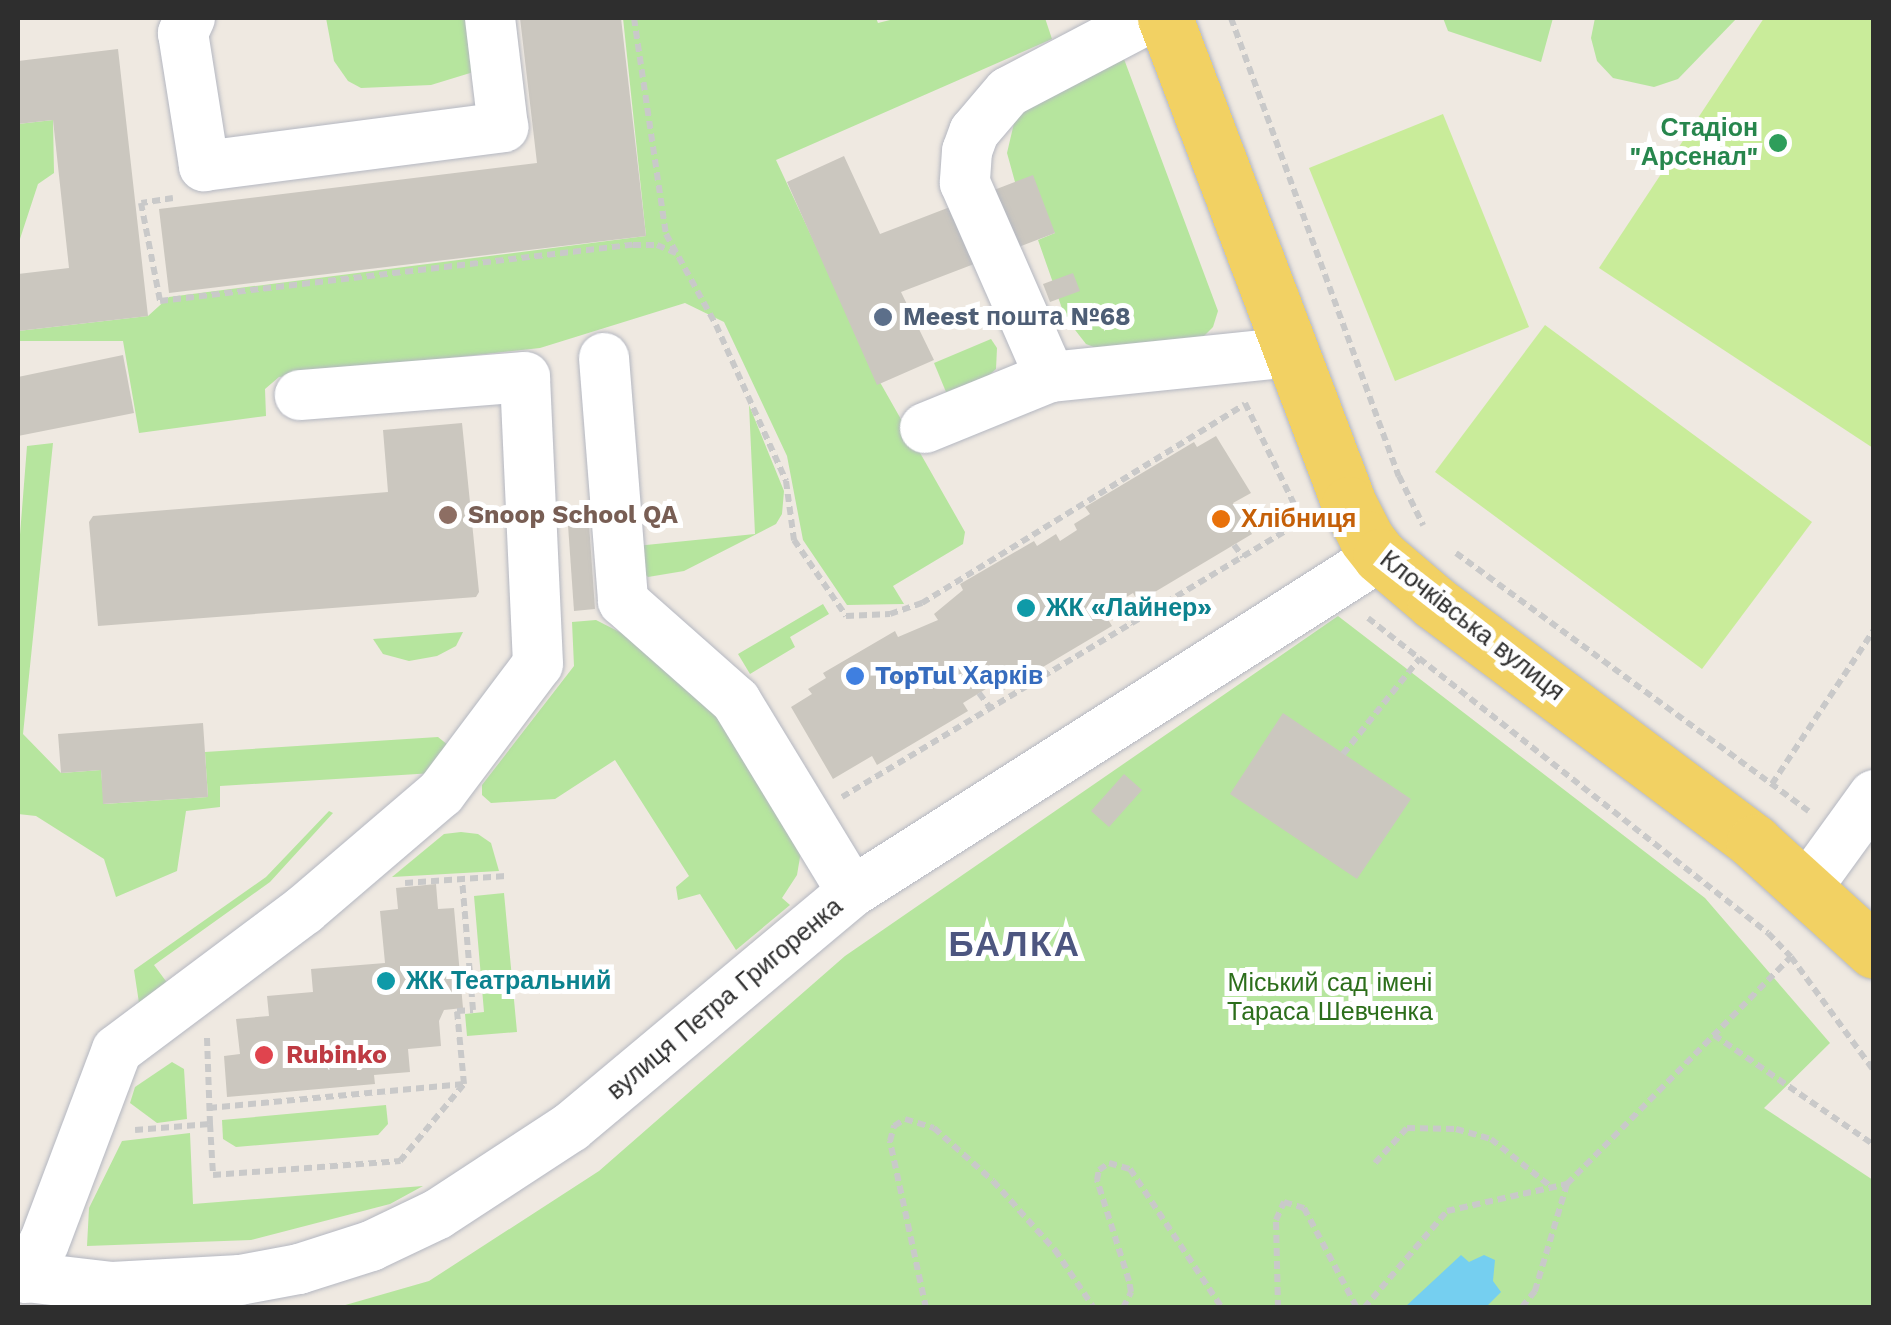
<!DOCTYPE html>
<html>
<head>
<meta charset="utf-8">
<style>
  body { margin:0 }
  #map { position:relative; width:1891px; height:1325px; overflow:hidden; background:#efe9e1; font-family:"Work Sans",sans-serif }
  div>[style] { position:absolute }
  [style*='--x'] { left:calc(var(--x)*1px); top:calc(var(--y)*1px); width:calc(var(--w)*1px); rotate:calc(var(--a)*1deg) }
  .green>* { inset:0; background:#b6e59e }
  .pitch>* { inset:0; background:#c9ec9a }
  .water>* { inset:0; background:#75cff0 }
  .building>* { inset:0; background:#cbc7bf }
  .path>* { height:6px; margin-top:-3px; transform-origin:0; background:repeating-linear-gradient(90deg,#c9c9c9 0 8px,transparent 0 13px) }
  .roads { filter:drop-shadow(0 0 2px #b4b7c1) drop-shadow(0 0 2px #b4b7c1) }
  .minor>* { height:50px; margin:-25px; padding:0 25px; transform-origin:25px; border-radius:25px; background:#fff }
  .major>* { height:55px; margin:-27.5px; padding:0 27.5px; transform-origin:27.5px; border-radius:27.5px; background:#f2d163 }
  .dots>* { width:28px; height:28px; translate:-50% -50%; box-sizing:border-box; border:5px solid #fff; border-radius:50% }
  span { translate:-50% -50%; white-space:nowrap; text-align:center; line-height:1.15; -webkit-text-stroke:10px #fff; paint-order:stroke }
  .leisure-label { font-size:25px; color:#27864d; font-weight:700 }
  .right { translate:-100% -50%; text-align:right }
  .service-label { font-size:25px; color:#4e5e75; font-weight:700 }
  .left { translate:0 -50%; text-align:left }
  .education-label { font-size:25px; color:#785e54; font-weight:700 }
  .food-label { font-size:25px; color:#c56008; font-weight:700 }
  .culture-label { font-size:25px; color:#0d838f; font-weight:700 }
  .street-label { font-size:25px; color:#2e2e2e }
  .shop-label { font-size:25px; color:#366cbe; font-weight:700 }
  .park-label { font-size:25px; color:#2c6e1b }
  .health-label { font-size:25px; color:#be3a42; font-weight:700 }
  .district-label { font-size:35px; color:#4d5680; font-weight:700; letter-spacing:2.5px }
  .frame { position:absolute; inset:0; border:20px solid #2e2e2e; pointer-events:none }
</style>
</head>
<body>
<div id="map">
  <div class="green">
    <i style="clip-path:polygon(326px 18px,485px 18px,480px 70px,431px 85px,361px 88px,348px 81px,334px 61px)"></i>
    <i style="clip-path:polygon(623px 18px,876px 18px,878px 23px,898px 18px,1045px 18px,1052px 39px,776px 160px,877px 377px,965px 532px,963px 544px,893px 586px,904px 604px,847px 605px,803px 540px,787px 456px,724px 322px,685px 303px,540px 348px,279px 377px,265px 389px,266px 416px,139px 433px,123px 341px,18px 341px,18px 331px,148px 316px,169px 297px,646px 236px)"></i>
    <i style="clip-path:polygon(1443px 18px,1553px 18px,1541px 62px,1448px 31px)"></i>
    <i style="clip-path:polygon(1595px 18px,1737px 18px,1678px 79px,1654px 87px,1613px 78px,1597px 61px,1591px 38px)"></i>
    <i style="clip-path:polygon(1112px 54px,1124px 59px,1218px 311px,1213px 327px,1199px 341px,1109px 353px,1086px 344px,1065px 317px,1038px 240px,1055px 233px,1015px 182px,1007px 153px,1014px 123px,1033px 95px)"></i>
    <i style="clip-path:polygon(53px 120px,54px 173px,38px 184px,18px 245px,18px 124px)"></i>
    <i style="clip-path:polygon(991px 339px,997px 348px,996px 369px,986px 378px,946px 392px,934px 363px)"></i>
    <i style="clip-path:polygon(749px 405px,784px 491px,782px 514px,776px 524px,684px 571px,648px 577px,642px 572px,636px 546px,755px 534px)"></i>
    <i style="clip-path:polygon(53px 443px,23px 734px,61px 773px,101px 770px,104px 804px,208px 797px,205px 752px,438px 737px,448px 745px,434px 773px,220px 786px,220px 807px,186px 811px,177px 871px,116px 897px,104px 859px,36px 816px,18px 814px,18px 560px,27px 446px)"></i>
    <i style="clip-path:polygon(823px 604px,829px 614px,790px 637px,795px 647px,750px 674px,738px 654px)"></i>
    <i style="clip-path:polygon(1338px 616px,1705px 898px,1830px 1043px,1764px 1108px,1873px 1180px,1873px 1307px,335px 1308px,429px 1281px,599px 1171px,845px 956px)"></i>
    <i style="clip-path:polygon(596px 620px,684px 665px,801px 851px,797px 875px,782px 898px,790px 905px,736px 950px,700px 894px,678px 900px,676px 887px,689px 876px,615px 760px,555px 799px,491px 803px,482px 795px,482px 785px,574px 666px,572px 622px)"></i>
    <i style="clip-path:polygon(463px 632px,456px 646px,437px 656px,409px 661px,383px 654px,373px 639px)"></i>
    <i style="clip-path:polygon(329px 811px,333px 813px,270px 882px,154px 965px,174px 992px,141px 1016px,134px 970px,266px 877px)"></i>
    <i style="clip-path:polygon(461px 832px,478px 834px,491px 843px,499px 871px,392px 877px,444px 834px)"></i>
    <i style="clip-path:polygon(504px 893px,517px 1032px,467px 1036px,465px 1014px,484px 1012px,474px 896px)"></i>
    <i style="clip-path:polygon(172px 1062px,184px 1069px,187px 1119px,157px 1123px,130px 1103px,135px 1087px)"></i>
    <i style="clip-path:polygon(386px 1105px,388px 1124px,378px 1135px,236px 1147px,223px 1139px,222px 1120px)"></i>
    <i style="clip-path:polygon(190px 1133px,193px 1204px,423px 1186px,390px 1204px,251px 1240px,87px 1246px,89px 1208px,122px 1141px)"></i>
  </div>
  <div class="pitch">
    <i style="clip-path:polygon(1764px 18px,1873px 18px,1873px 448px,1599px 268px)"></i>
    <i style="clip-path:polygon(1443px 114px,1529px 327px,1395px 381px,1309px 168px)"></i>
    <i style="clip-path:polygon(1545px 325px,1812px 522px,1702px 669px,1435px 472px)"></i>
  </div>
  <div class="water">
    <i style="clip-path:polygon(1461px 1255px,1469px 1262px,1484px 1255px,1495px 1260px,1493px 1281px,1501px 1292px,1486px 1307px,1405px 1307px)"></i>
  </div>
  <div class="building">
    <i style="clip-path:polygon(520px 18px,621px 18px,646px 236px,169px 293px,159px 209px,537px 163px)"></i>
    <i style="clip-path:polygon(118px 49px,148px 316px,18px 331px,18px 274px,69px 268px,53px 120px,18px 124px,18px 61px)"></i>
    <i style="clip-path:polygon(844px 156px,880px 234px,1033px 175px,1055px 233px,901px 292px,934px 360px,877px 385px,787px 182px)"></i>
    <i style="clip-path:polygon(1073px 273px,1080px 291px,1050px 302px,1043px 284px)"></i>
    <i style="clip-path:polygon(123px 355px,134px 413px,18px 436px,18px 377px)"></i>
    <i style="clip-path:polygon(462px 423px,479px 592px,476px 597px,98px 626px,89px 522px,93px 516px,388px 492px,383px 430px)"></i>
    <i style="clip-path:polygon(1216px 436px,1251px 493px,1233px 503px,1252px 534px,1138px 602px,1133px 593px,1103px 611px,1112px 626px,999px 693px,994px 684px,963px 703px,968px 711px,877px 765px,872px 756px,833px 779px,791px 707px,812px 694px,808px 689px,826px 678px,823px 673px,895px 631px,898px 637px,938px 620px,934px 614px,963px 590px,960px 584px,1034px 541px,1037px 546px,1056px 534px,1060px 541px,1077px 530px,1074px 524px,1090px 514px,1085px 507px,1194px 442px,1197px 447px)"></i>
    <i style="clip-path:polygon(589px 524px,595px 609px,574px 611px,568px 525px)"></i>
    <i style="clip-path:polygon(1283px 713px,1411px 799px,1357px 879px,1230px 794px)"></i>
    <i style="clip-path:polygon(203px 723px,208px 797px,103px 804px,101px 770px,61px 773px,58px 734px)"></i>
    <i style="clip-path:polygon(1124px 774px,1142px 790px,1109px 827px,1091px 811px)"></i>
    <i style="clip-path:polygon(436px 884px,438px 909px,454px 908px,463px 1008px,444px 1010px,439px 1021px,441px 1046px,408px 1049px,410px 1072px,374px 1075px,375px 1084px,227px 1097px,224px 1056px,240px 1054px,236px 1019px,269px 1016px,267px 996px,313px 992px,311px 969px,385px 963px,380px 911px,398px 909px,396px 888px)"></i>
  </div>
  <div class="path">
    <i style="--x:634;--y:18;--w:218;--a:81.6"></i>
    <i style="--x:666;--y:234;--w:104;--a:61.2"></i>
    <i style="--x:716;--y:325;--w:171;--a:65.8"></i>
    <i style="--x:786;--y:481;--w:60;--a:82.3"></i>
    <i style="--x:794;--y:540;--w:92;--a:55.6"></i>
    <i style="--x:846;--y:616;--w:44;--a:-2.6"></i>
    <i style="--x:890;--y:614;--w:34;--a:-19"></i>
    <i style="--x:922;--y:603;--w:379;--a:-31.6"></i>
    <i style="--x:1231;--y:18;--w:488;--a:69.9"></i>
    <i style="--x:1399;--y:476;--w:55;--a:63.9"></i>
    <i style="--x:173;--y:198;--w:32;--a:171"></i>
    <i style="--x:141;--y:203;--w:100;--a:79"></i>
    <i style="--x:160;--y:301;--w:476;--a:-6.8"></i>
    <i style="--x:633;--y:245;--w:24;--a:0"></i>
    <i style="--x:657;--y:245;--w:21;--a:23"></i>
    <i style="--x:1245;--y:403;--w:112;--a:64.1"></i>
    <i style="--x:1234;--y:545;--w:15;--a:53"></i>
    <i style="--x:1456;--y:553;--w:437;--a:36.2"></i>
    <i style="--x:1118;--y:602;--w:27;--a:56"></i>
    <i style="--x:1368;--y:618;--w:509;--a:38.22"></i>
    <i style="--x:1768;--y:933;--w:33;--a:46"></i>
    <i style="--x:1791;--y:957;--w:141;--a:53.9"></i>
    <i style="--x:979;--y:693;--w:20;--a:53"></i>
    <i style="--x:1343;--y:754;--w:123;--a:-51.3"></i>
    <i style="--x:1772;--y:784;--w:185;--a:-56.5"></i>
    <i style="--x:842;--y:797;--w:536;--a:-30.96"></i>
    <i style="--x:405;--y:883;--w:101;--a:-4"></i>
    <i style="--x:1714;--y:1035;--w:194;--a:34.5"></i>
    <i style="--x:209;--y:1108;--w:256;--a:-5.4"></i>
    <i style="--x:464;--y:1084;--w:73;--a:-95.5"></i>
    <i style="--x:457;--y:1011;--w:16;--a:-4"></i>
    <i style="--x:473;--y:1010;--w:131;--a:-94.8"></i>
    <i style="--x:210;--y:1124;--w:51;--a:86.6"></i>
    <i style="--x:213;--y:1175;--w:188;--a:-4.3"></i>
    <i style="--x:400;--y:1161;--w:100;--a:-50.3"></i>
    <i style="--x:135;--y:1130;--w:75;--a:-4.6"></i>
    <i style="--x:210;--y:1124;--w:87;--a:-92"></i>
    <i style="--x:1375;--y:1163;--w:47;--a:-47.6"></i>
    <i style="--x:1407;--y:1128;--w:49;--a:1.2"></i>
    <i style="--x:1456;--y:1129;--w:36;--a:16"></i>
    <i style="--x:1491;--y:1139;--w:75;--a:38.5"></i>
    <i style="--x:1567;--y:1184;--w:319;--a:-45.4"></i>
    <i style="--x:926;--y:1308;--w:171;--a:-102.2"></i>
    <i style="--x:890;--y:1141;--w:16;--a:-75"></i>
    <i style="--x:894;--y:1126;--w:13;--a:-32"></i>
    <i style="--x:905;--y:1119;--w:30;--a:17"></i>
    <i style="--x:934;--y:1128;--w:79;--a:41.9"></i>
    <i style="--x:993;--y:1181;--w:93;--a:48.1"></i>
    <i style="--x:1055;--y:1250;--w:70;--a:56.1"></i>
    <i style="--x:1123;--y:1308;--w:18;--a:-63"></i>
    <i style="--x:1131;--y:1292;--w:11;--a:-100"></i>
    <i style="--x:1129;--y:1281;--w:106;--a:-107.6"></i>
    <i style="--x:1097;--y:1180;--w:10;--a:-79"></i>
    <i style="--x:1099;--y:1170;--w:12;--a:-35"></i>
    <i style="--x:1109;--y:1163;--w:22;--a:16"></i>
    <i style="--x:1130;--y:1169;--w:167;--a:56.5"></i>
    <i style="--x:1278;--y:1308;--w:88;--a:-91.3"></i>
    <i style="--x:1276;--y:1220;--w:20;--a:-66"></i>
    <i style="--x:1284;--y:1202;--w:21;--a:17"></i>
    <i style="--x:1304;--y:1208;--w:113;--a:62.1"></i>
    <i style="--x:1364;--y:1308;--w:128;--a:-49.4"></i>
    <i style="--x:1447;--y:1211;--w:123;--a:-12.7"></i>
    <i style="--x:1567;--y:1184;--w:112;--a:106.7"></i>
    <i style="--x:1535;--y:1291;--w:22;--a:129"></i>
  </div>
  <div class="roads">
    <div class="minor">
      <i style="--x:190;--y:18;--w:17;--a:115"></i>
      <i style="--x:183;--y:33;--w:135;--a:81"></i>
      <i style="--x:204;--y:166;--w:302;--a:-7.4"></i>
      <i style="--x:503;--y:127;--w:110;--a:-96.8"></i>
      <i style="--x:1149;--y:18;--w:159;--a:152.3"></i>
      <i style="--x:1008;--y:92;--w:52;--a:130.4"></i>
      <i style="--x:974;--y:132;--w:20;--a:110"></i>
      <i style="--x:967;--y:151;--w:32;--a:94"></i>
      <i style="--x:965;--y:183;--w:212;--a:66.3"></i>
      <i style="--x:1050;--y:377;--w:241;--a:-5.9"></i>
      <i style="--x:604;--y:358;--w:244;--a:85.5"></i>
      <i style="--x:623;--y:601;--w:151;--a:41.5"></i>
      <i style="--x:736;--y:701;--w:223;--a:58.7"></i>
      <i style="--x:925;--y:428;--w:135;--a:-22.2"></i>
      <i style="--x:1806;--y:889;--w:116;--a:-54.1"></i>
      <i style="--x:18;--y:1276;--w:95;--a:6.7"></i>
      <i style="--x:112;--y:1287;--w:128;--a:-3.1"></i>
      <i style="--x:240;--y:1280;--w:60;--a:-10.6"></i>
      <i style="--x:299;--y:1269;--w:76;--a:-17.7"></i>
      <i style="--x:371;--y:1246;--w:74;--a:-25.5"></i>
      <i style="--x:438;--y:1214;--w:159;--a:-33.2"></i>
      <i style="--x:571;--y:1127;--w:366;--a:-39.9"></i>
      <i style="--x:852;--y:892;--w:626;--a:-32.47"></i>
      <i style="--x:25;--y:1278;--w:40;--a:-62"></i>
      <i style="--x:44;--y:1243;--w:206;--a:-69.3"></i>
      <i style="--x:117;--y:1050;--w:234;--a:-36.8"></i>
      <i style="--x:304;--y:910;--w:180;--a:-40.5"></i>
      <i style="--x:441;--y:793;--w:161;--a:-53.1"></i>
      <i style="--x:538;--y:664;--w:287;--a:-92.6"></i>
      <i style="--x:525;--y:377;--w:226;--a:175.4"></i>
    </div>
    <div class="major">
      <i style="--x:1165;--y:18;--w:520;--a:69.26"></i>
      <i style="--x:1349;--y:504;--w:38;--a:63"></i>
      <i style="--x:1366;--y:538;--w:23;--a:52"></i>
      <i style="--x:1380;--y:556;--w:72;--a:40.5"></i>
      <i style="--x:1435;--y:603;--w:399;--a:36.8"></i>
      <i style="--x:1754;--y:842;--w:162;--a:42.2"></i>
    </div>
  </div>
  <div class="dots">
    <i style="left:1778px;top:143px;background:#2e9e5b"></i>
    <i style="left:883px;top:317px;background:#5c6f8a"></i>
    <i style="left:448px;top:515px;background:#8d6e63"></i>
    <i style="left:1221px;top:519px;background:#e8710a"></i>
    <i style="left:1026px;top:608px;background:#0f9aa8"></i>
    <i style="left:855px;top:676px;background:#3f7fe0"></i>
    <i style="left:386px;top:981px;background:#0f9aa8"></i>
    <i style="left:264px;top:1055px;background:#e0444e"></i>
  </div>
  <div class="leisure-label">
    <span class="right" style="left:1758px;top:143px">Стадіон<br>"Арсенал"</span>
  </div>
  <div class="service-label">
    <span class="left" style="left:903px;top:317px">Meest пошта №68</span>
  </div>
  <div class="education-label">
    <span class="left" style="left:468px;top:515px">Snoop School QA</span>
  </div>
  <div class="food-label">
    <span class="left" style="left:1241px;top:519px">Хлібниця</span>
  </div>
  <div class="culture-label">
    <span class="left" style="left:1046px;top:608px">ЖК «Лайнер»</span>
    <span class="left" style="left:406px;top:981px">ЖК Театральний</span>
  </div>
  <div class="street-label">
    <span style="left:1472px;top:626px;rotate:38deg">Клочківська вулиця</span>
    <span style="left:725px;top:999px;rotate:-40deg">вулиця Петра Григоренка</span>
  </div>
  <div class="shop-label">
    <span class="left" style="left:875px;top:676px">TopTul Харків</span>
  </div>
  <div class="park-label">
    <span style="left:1330px;top:998px">Міський сад імені<br>Тараса Шевченка</span>
  </div>
  <div class="health-label">
    <span class="left" style="left:286px;top:1055px">Rubinko</span>
  </div>
  <div class="district-label">
    <span style="left:1015px;top:944px">БАЛКА</span>
  </div>
  <div class="frame"></div>
</div>
</body>
</html>
